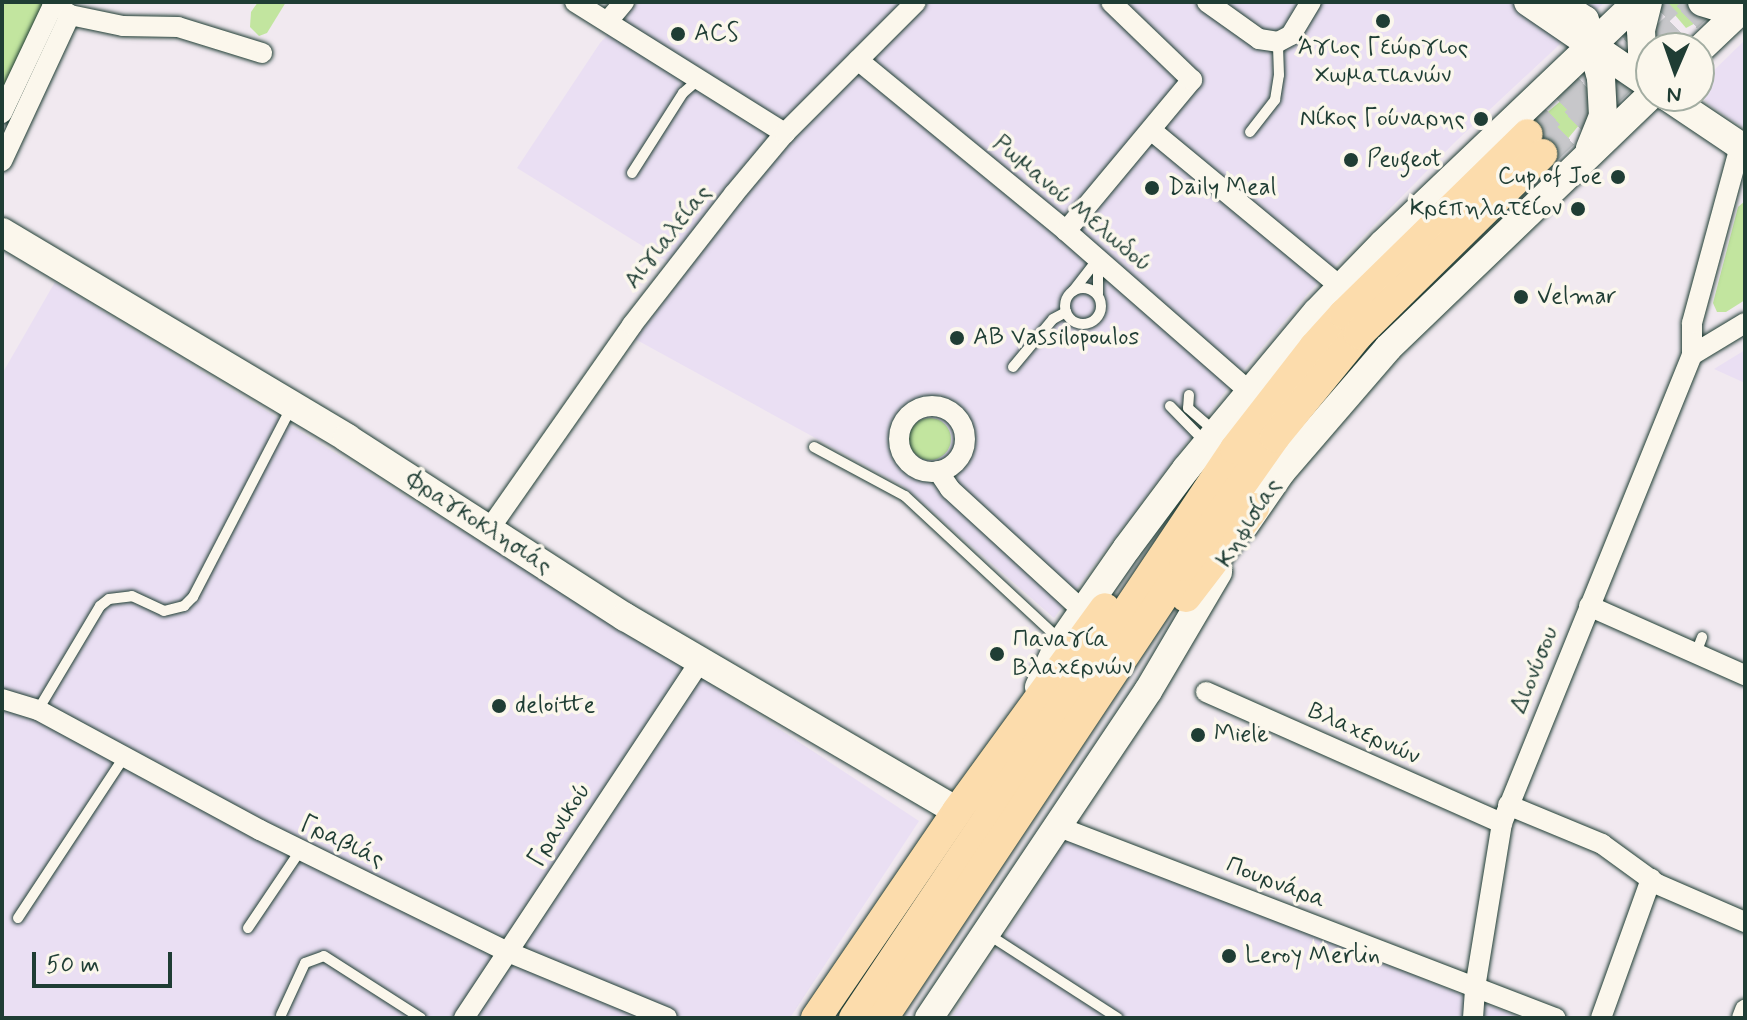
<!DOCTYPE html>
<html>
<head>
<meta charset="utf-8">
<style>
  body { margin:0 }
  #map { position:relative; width:1747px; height:1020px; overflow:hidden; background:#f1e9f0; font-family:Mynerve,sans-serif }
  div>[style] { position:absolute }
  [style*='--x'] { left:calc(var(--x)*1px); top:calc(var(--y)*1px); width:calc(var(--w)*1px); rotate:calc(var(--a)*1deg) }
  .built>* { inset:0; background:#eadff3 }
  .green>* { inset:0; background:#c2e59f }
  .round { border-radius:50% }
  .primary-tunnel>* { height:30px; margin-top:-15px; transform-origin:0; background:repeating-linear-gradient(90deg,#c7c7ca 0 30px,transparent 0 45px) }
  .roads { filter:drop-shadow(0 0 2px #1f3d34) drop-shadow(0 0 2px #1f3d34) }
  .lane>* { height:10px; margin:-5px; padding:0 5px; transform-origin:5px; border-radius:5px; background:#fbf7ec }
  .lane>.ring { margin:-5px; padding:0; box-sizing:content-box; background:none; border:10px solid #fbf7ec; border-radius:50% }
  .street>* { height:20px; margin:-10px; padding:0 10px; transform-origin:10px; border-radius:10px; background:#fbf7ec }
  .street>.ring { margin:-10px; padding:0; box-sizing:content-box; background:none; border:20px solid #fbf7ec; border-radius:50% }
  .secondary>* { height:28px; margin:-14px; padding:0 14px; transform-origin:14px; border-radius:14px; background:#fbf7ec }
  .primary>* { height:30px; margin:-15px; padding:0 15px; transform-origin:15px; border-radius:15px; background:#fcdcac }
  .dots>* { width:22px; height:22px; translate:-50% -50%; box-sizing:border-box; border:4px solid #fbf7ec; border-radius:50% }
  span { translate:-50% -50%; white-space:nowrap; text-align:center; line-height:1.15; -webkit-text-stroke:7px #fbf7ec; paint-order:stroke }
  .poi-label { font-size:24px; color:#1f3d34 }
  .left { translate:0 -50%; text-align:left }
  .right { translate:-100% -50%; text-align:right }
  .street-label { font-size:24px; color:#1f3d34 }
  .frame { position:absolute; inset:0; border:4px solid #1f3d34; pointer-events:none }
  .north { position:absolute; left:1635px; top:32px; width:80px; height:80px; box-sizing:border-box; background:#fbf7ec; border:2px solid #a3ada2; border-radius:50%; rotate:182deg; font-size:22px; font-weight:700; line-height:32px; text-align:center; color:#1f3d34 }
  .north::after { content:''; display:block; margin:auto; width:28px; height:36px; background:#1f3d34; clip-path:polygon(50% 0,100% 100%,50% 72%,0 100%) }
  .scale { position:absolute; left:32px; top:952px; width:140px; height:36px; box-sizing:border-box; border:4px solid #1f3d34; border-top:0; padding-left:10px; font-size:24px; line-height:28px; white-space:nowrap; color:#1f3d34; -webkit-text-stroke:6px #fbf7ec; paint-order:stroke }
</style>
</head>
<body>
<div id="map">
  <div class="built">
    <i style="clip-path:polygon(638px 2px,1605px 2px,1454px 143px,1309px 292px,1228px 388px,1054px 618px,903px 486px,635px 339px,686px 273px,517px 168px,600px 43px)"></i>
    <i style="clip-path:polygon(1745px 40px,1745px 129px,1708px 104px,1701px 94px,1704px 80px)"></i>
    <i style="clip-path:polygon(55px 282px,679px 663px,919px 821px,790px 1018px,2px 1018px,2px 374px)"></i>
    <i style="clip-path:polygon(1745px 350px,1745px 383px,1714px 369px)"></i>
    <i style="clip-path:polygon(1068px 837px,1521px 1018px,951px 1018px)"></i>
  </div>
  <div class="green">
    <i style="clip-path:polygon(2px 2px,45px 2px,2px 98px)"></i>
    <i style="clip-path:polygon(258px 2px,286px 2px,267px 33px,259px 36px,250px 27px,251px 12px)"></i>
    <i style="clip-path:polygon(1664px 2px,1685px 2px,1711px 15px,1686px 28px)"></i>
    <i style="clip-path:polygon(1570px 93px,1589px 113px,1561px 147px,1536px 122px)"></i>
    <i style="clip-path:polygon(1745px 201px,1745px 300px,1726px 312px,1717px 312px,1713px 303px,1738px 207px)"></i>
    <i class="round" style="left:909px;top:418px;width:42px;height:42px"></i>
  </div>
  <div class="primary-tunnel">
    <i style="--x:1654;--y:48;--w:67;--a:-43.2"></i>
    <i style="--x:1528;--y:134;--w:192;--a:-43.3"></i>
    <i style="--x:1542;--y:154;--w:147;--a:-43.3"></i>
  </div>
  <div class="roads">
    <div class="lane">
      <i style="--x:1250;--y:132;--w:41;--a:-52"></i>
      <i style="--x:1275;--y:100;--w:25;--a:-81"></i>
      <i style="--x:1279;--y:75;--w:33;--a:-92"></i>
      <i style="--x:632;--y:173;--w:95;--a:-57.5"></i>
      <i style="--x:683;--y:93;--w:21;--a:-41"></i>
      <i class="ring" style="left:1065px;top:288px;width:26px;height:26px"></i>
      <i style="--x:1073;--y:291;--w:41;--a:-52"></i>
      <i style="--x:1098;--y:294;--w:20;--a:-90"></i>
      <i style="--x:1098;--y:274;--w:11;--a:-52"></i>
      <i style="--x:1013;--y:367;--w:62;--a:-50.2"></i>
      <i style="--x:1053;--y:319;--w:15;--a:-28"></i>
      <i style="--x:1189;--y:395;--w:13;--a:94"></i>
      <i style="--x:1188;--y:408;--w:35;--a:41"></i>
      <i style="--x:1170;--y:406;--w:50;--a:45.8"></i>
      <i style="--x:814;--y:447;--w:103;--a:28.3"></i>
      <i style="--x:905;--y:496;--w:210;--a:42.9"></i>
      <i style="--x:1696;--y:653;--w:17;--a:-69"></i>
      <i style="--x:38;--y:710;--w:121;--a:-59.2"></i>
      <i style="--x:100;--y:606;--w:11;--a:-38"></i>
      <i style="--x:109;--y:599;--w:23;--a:-7"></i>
      <i style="--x:132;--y:596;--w:35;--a:25"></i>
      <i style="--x:164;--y:611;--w:21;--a:-14"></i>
      <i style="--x:184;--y:606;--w:13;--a:-45"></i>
      <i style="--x:193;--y:597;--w:213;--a:-62.6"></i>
      <i style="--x:18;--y:918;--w:193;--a:-56.6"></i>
      <i style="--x:248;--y:928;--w:93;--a:-56"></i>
      <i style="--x:989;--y:935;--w:153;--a:32.8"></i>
      <i style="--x:281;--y:1015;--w:57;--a:-65.2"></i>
      <i style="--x:305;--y:963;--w:20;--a:-20"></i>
      <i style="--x:324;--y:956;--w:115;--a:32.6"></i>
    </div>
    <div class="street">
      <i style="--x:52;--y:2;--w:22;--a:36"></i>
      <i style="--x:70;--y:15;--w:54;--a:11.7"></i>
      <i style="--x:123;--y:26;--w:55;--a:1"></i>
      <i style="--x:178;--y:27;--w:88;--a:17.2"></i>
      <i style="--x:575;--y:2;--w:248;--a:32"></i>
      <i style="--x:1207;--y:2;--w:64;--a:35.4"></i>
      <i style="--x:1259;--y:39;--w:19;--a:9"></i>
      <i style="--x:1278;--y:42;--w:15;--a:-28"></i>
      <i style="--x:1291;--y:35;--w:39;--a:-59"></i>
      <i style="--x:608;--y:21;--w:25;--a:-50"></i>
      <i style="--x:858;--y:60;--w:269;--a:39.4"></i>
      <i style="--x:1066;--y:231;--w:243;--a:41.2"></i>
      <i style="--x:2;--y:113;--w:119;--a:-64.7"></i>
      <i style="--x:1151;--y:130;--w:246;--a:39.6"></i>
      <i style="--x:2;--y:161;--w:161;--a:-65"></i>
      <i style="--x:1066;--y:231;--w:197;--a:-50.2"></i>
      <i style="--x:1192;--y:80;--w:112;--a:-136.1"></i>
      <i style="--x:1692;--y:355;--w:62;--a:-31.1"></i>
      <i class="ring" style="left:899px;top:406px;width:46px;height:46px"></i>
      <i style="--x:938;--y:471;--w:22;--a:56"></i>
      <i style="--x:950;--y:489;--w:180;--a:42.5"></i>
      <i style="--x:490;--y:528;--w:248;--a:-55"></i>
      <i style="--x:632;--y:325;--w:166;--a:-52.1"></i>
      <i style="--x:734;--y:194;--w:80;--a:-50.1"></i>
      <i style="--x:785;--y:133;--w:185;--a:-45"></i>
      <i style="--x:1589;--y:606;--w:171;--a:23.9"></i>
      <i style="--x:1206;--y:692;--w:324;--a:23.9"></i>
      <i style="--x:2;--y:699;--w:38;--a:17"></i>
      <i style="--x:38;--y:710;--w:252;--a:28.4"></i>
      <i style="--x:260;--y:830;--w:276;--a:26.2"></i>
      <i style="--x:508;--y:952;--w:172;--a:22.5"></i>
      <i style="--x:1508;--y:805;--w:102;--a:22.5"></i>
      <i style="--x:1602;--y:844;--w:68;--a:36"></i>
      <i style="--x:1657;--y:884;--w:96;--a:23.4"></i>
      <i style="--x:1059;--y:827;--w:532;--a:21.06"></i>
      <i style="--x:464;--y:1018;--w:427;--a:-56.5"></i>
      <i style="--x:1473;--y:1018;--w:30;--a:-86"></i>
      <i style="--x:1475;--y:988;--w:167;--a:-80.7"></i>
      <i style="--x:1502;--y:823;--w:505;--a:-67.9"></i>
      <i style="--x:1692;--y:355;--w:32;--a:-90"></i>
      <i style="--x:1692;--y:323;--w:183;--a:-74.8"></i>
      <i style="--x:1601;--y:1018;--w:148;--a:-70.2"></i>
      <i style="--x:1742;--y:1018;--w:9;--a:-69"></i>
    </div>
    <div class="secondary">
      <i style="--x:1528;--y:2;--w:149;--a:34.3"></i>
      <i style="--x:1558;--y:2;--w:32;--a:34"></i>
      <i style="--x:1585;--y:20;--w:60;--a:74.6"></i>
      <i style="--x:1601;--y:78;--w:38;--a:87"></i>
      <i style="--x:1603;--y:116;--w:35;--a:112"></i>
      <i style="--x:1648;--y:2;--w:29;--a:104"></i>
      <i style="--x:1641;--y:30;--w:21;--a:87"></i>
      <i style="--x:1642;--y:51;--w:28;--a:72"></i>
      <i style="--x:1702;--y:2;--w:14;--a:17"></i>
      <i style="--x:1715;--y:6;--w:17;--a:-13"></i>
      <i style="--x:1699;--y:50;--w:64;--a:-43.7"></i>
      <i style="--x:1666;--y:96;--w:95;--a:33.9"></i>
      <i style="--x:2;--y:232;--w:402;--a:30.8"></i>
      <i style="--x:347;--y:438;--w:331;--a:32.8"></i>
      <i style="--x:625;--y:617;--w:385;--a:30.3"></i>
      <i style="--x:1244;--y:526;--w:67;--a:-55.4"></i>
      <i style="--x:1282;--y:471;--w:162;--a:-49.2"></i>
      <i style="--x:1388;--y:348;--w:365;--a:-43.9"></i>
      <i style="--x:1039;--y:687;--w:41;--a:-65.3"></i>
      <i style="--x:1056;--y:650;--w:124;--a:-55.2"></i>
      <i style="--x:1127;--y:548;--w:99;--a:-53.2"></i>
      <i style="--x:1186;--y:469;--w:204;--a:-50.2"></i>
      <i style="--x:1317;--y:312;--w:95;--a:-45.9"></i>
      <i style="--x:1383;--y:244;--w:351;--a:-43.6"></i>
      <i style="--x:929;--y:1018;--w:394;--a:-56.2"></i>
      <i style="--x:1148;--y:691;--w:138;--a:-59.5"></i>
    </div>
    <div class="primary">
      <i style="--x:1186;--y:597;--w:112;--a:-52.6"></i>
      <i style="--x:816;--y:1018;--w:250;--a:-55.7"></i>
      <i style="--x:957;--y:811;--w:251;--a:-53.9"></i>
      <i style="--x:854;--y:1018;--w:685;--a:-56.19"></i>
      <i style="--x:1235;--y:449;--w:129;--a:-52.2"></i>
      <i style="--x:1314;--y:347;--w:45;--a:-47.7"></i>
      <i style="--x:1344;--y:314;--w:257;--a:-44.4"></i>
      <i style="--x:883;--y:1018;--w:543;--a:-56.34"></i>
      <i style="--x:1184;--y:566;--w:158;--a:-54.8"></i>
      <i style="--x:1275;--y:437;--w:133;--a:-50.8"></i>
      <i style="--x:1359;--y:334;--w:257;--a:-44.5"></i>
    </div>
  </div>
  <div class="dots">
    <i style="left:1383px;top:21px;background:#1f3d34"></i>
    <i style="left:678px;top:34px;background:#1f3d34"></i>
    <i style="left:1481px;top:119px;background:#1f3d34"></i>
    <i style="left:1351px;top:160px;background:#1f3d34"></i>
    <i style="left:1618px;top:177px;background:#1f3d34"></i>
    <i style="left:1152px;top:188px;background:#1f3d34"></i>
    <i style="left:1578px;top:209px;background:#1f3d34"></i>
    <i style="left:1521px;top:297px;background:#1f3d34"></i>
    <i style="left:957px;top:338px;background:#1f3d34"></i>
    <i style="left:997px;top:654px;background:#1f3d34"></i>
    <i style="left:499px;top:706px;background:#1f3d34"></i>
    <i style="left:1198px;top:735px;background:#1f3d34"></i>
    <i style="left:1229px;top:956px;background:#1f3d34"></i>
  </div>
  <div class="poi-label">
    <span class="left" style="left:694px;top:34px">ACS</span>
    <span style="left:1383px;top:62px">Άγιος Γεώργιος<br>Χωματιανών</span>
    <span class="right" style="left:1465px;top:119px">Νίκος Γούναρης</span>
    <span class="left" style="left:1367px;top:160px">Peugeot</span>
    <span class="right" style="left:1602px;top:177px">Cup of Joe</span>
    <span class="left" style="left:1168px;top:188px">Daily Meal</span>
    <span class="right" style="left:1562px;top:209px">Κρεπηλατείον</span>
    <span class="left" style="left:1537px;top:297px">Velmar</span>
    <span class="left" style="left:973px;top:338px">AB Vassilopoulos</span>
    <span class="left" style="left:1013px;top:654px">Παναγία<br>Βλαχερνών</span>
    <span class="left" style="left:515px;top:706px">deloitte</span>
    <span class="left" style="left:1214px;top:735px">Miele</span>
    <span class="left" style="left:1245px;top:956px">Leroy Merlin</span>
  </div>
  <div class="street-label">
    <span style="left:1072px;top:204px;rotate:40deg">Ρωμανού Μελωδού</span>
    <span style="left:668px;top:237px;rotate:-52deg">Αιγιαλείας</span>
    <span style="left:479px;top:523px;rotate:33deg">Φραγκοκλησιάς</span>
    <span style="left:1249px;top:523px;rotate:-58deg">Κηφισίας</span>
    <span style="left:1535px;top:670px;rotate:-68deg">Διονύσου</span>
    <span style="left:1364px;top:734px;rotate:24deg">Βλαχερνών</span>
    <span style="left:560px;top:825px;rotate:-57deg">Γρανικού</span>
    <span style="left:342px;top:842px;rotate:26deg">Γραβιάς</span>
    <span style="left:1276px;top:883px;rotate:21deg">Πουρνάρα</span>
  </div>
  <div class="frame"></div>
  <div class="north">N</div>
  <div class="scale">50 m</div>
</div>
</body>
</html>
